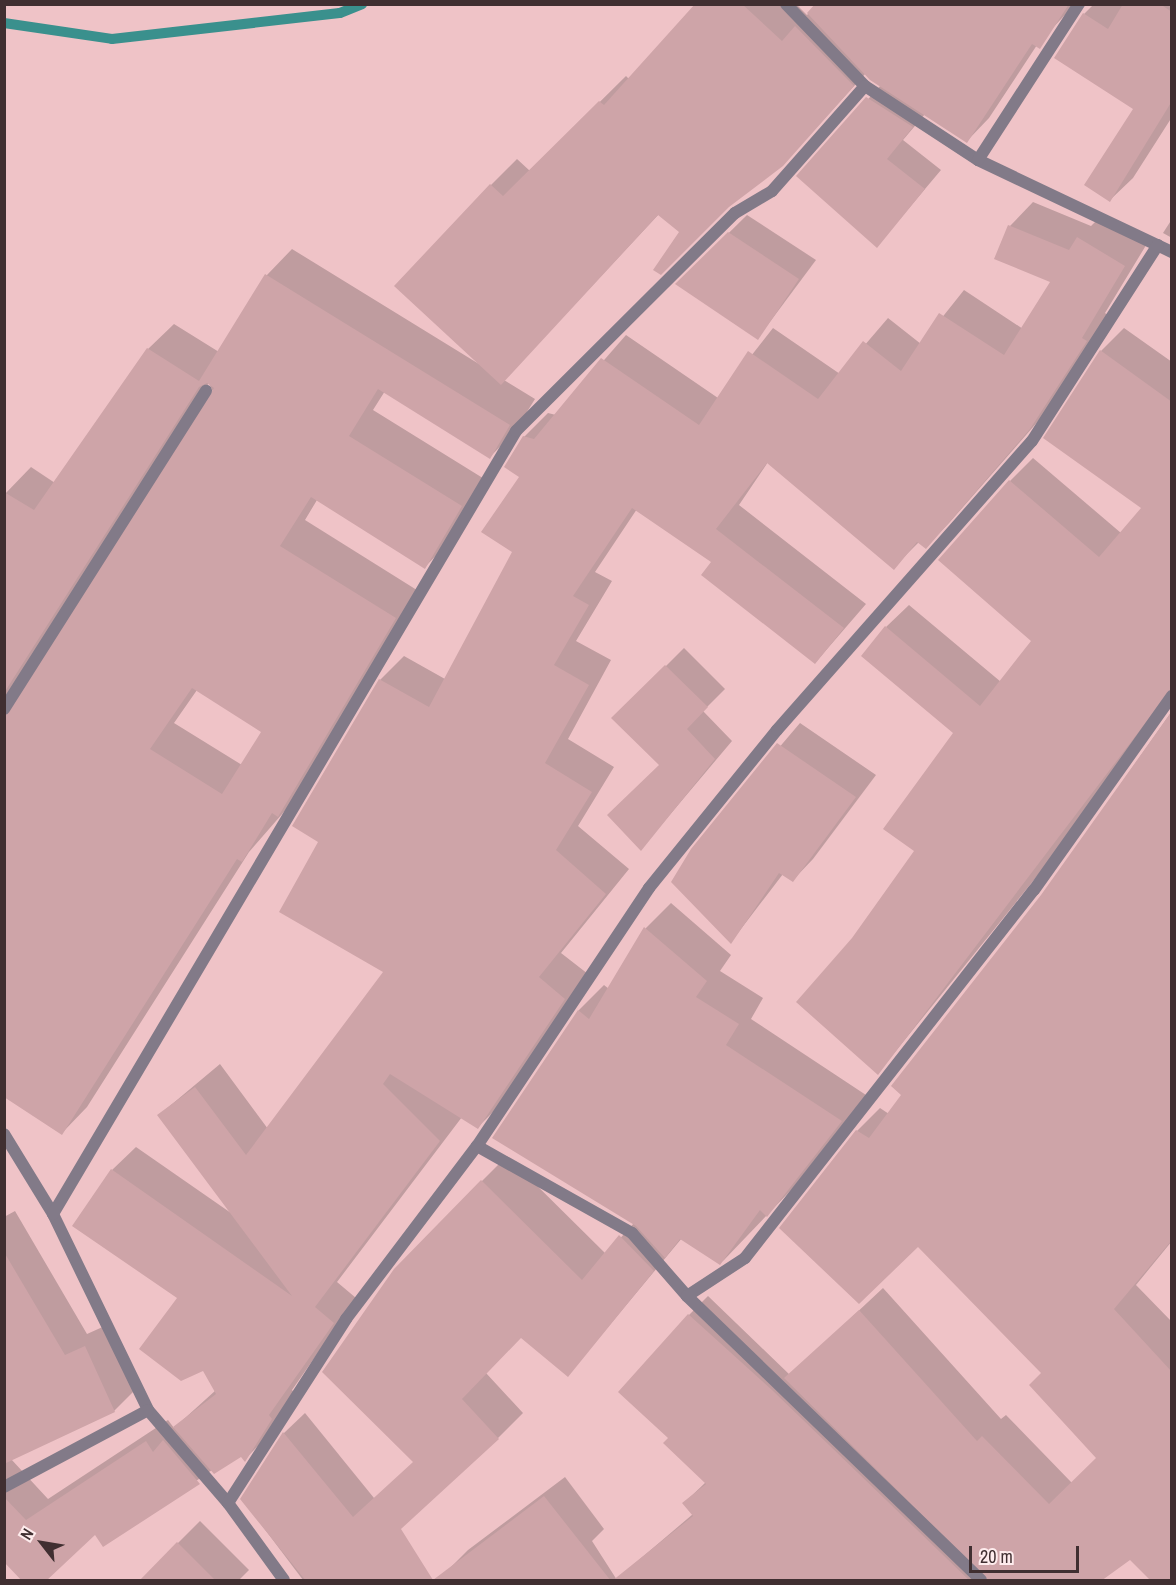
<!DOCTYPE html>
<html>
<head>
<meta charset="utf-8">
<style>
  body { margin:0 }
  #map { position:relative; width:1176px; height:1585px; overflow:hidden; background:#efc3c7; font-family:"Archivo Narrow",sans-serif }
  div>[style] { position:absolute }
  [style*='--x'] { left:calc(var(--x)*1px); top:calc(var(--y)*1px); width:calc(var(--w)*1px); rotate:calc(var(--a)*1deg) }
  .shadow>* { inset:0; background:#0003 }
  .stream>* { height:10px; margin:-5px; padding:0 5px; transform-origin:5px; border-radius:5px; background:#3a908d }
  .building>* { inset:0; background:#cea4a8 }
  .street>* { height:12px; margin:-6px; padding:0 6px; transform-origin:6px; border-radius:6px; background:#827a88 }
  span { translate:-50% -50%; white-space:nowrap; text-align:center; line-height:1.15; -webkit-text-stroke:4.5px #feeced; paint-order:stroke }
  .frame { position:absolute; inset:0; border:6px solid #402f31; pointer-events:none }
  .north { position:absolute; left:12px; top:1513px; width:60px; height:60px; -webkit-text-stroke:4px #feeced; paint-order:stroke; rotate:301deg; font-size:16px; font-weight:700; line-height:24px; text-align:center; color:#402f31 }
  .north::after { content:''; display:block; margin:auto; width:21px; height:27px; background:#402f31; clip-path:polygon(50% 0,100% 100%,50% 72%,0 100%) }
  .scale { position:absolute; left:969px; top:1546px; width:110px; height:27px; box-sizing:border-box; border:3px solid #402f31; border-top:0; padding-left:8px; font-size:18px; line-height:21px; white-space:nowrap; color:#402f31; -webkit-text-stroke:4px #feeced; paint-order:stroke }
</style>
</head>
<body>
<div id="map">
  <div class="shadow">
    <i style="clip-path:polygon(evenodd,697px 4px,796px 4px,807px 15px,817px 4px,1075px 4px,1037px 45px,989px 118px,967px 141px,925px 114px,903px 140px,941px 170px,877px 246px,798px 176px,881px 85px,866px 73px,782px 165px,681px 232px,659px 214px,504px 380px,535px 399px,515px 431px,490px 457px,385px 391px,373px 410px,486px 480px,450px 541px,425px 567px,317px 500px,305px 520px,420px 592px,303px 790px,249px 852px,87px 1107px,62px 1133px,4px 991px,4px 495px,31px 467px,55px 483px,148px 349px,174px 324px,219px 352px,267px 275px,292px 249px,479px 364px,491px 185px,517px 159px,530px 171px,626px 76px,629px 79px,697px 4px,209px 383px,215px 396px,22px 678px,209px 383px,697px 4px,197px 690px,263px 731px,242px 765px,174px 723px,197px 690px)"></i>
    <i style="clip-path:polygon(1094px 4px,1172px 4px,1172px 117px,1133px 178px,1110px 200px,1135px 109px,1084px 14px)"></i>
    <i style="clip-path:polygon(1033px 202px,1091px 226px,1102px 215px,1148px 242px,1105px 313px,1109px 316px,1054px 403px,949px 523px,926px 547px,919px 542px,893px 568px,768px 462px,739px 505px,866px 604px,815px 663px,713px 562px,637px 509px,595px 572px,612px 581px,576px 641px,611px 660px,568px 739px,614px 767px,578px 826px,629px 869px,561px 953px,588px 974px,502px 1103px,478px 1127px,462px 1117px,337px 1282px,356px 1298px,292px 1390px,295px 1394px,268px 1436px,245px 1459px,241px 1455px,212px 1470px,103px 1545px,95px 1533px,4px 1560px,4px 1217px,15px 1211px,87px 1334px,107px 1325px,136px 1389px,114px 1411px,11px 1459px,48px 1499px,168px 1420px,174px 1428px,216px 1390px,180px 1297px,112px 1170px,136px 1147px,231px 1213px,159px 1115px,220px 1064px,268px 1129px,385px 971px,320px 842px,380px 680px,404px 656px,445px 679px,514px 552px,524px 437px,548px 413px,556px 415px,626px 335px,718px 398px,773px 328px,840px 374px,888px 318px,921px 344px,964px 290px,1023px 329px,1053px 282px,1010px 226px)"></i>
    <i style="clip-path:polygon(747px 215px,816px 260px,758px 338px,677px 284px)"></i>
    <i style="clip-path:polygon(1172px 219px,1172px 238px,1163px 233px)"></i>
    <i style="clip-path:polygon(1124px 328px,1172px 362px,1172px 690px,1050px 860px,878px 1073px,853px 939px,916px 851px,955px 733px,886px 627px,909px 605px,1001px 682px,1033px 641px,1010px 481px,1033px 458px,1121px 533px,1143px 508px,1101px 351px)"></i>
    <i style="clip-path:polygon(684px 648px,725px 689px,703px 711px,732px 741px,641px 849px,661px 765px,614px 718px)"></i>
    <i style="clip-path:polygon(1172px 711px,1172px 1241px,1136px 1285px,1172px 1322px,1172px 1509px,977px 1580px,634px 1580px,626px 1571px,693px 1514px,684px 1503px,706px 1482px,671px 1438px,689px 1315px,708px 1296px,790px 1375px,883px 1288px,1001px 1419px,1006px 1415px,1072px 1483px,1098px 1458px,1043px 1373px,857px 1131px,880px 1108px,889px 1114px)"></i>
    <i style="clip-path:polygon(800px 723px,876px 775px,813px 859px,793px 880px,783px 874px,731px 942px,692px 850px)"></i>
    <i style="clip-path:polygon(671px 903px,731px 955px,720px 971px,763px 998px,751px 1019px,866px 1095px,792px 1189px,724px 1260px,720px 1263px,682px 1238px,568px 1375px,521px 1336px,486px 1373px,523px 1413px,498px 1438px,414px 1461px,482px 1181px,507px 1156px,606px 1254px,634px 1223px,495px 1137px,579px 1010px,604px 985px,609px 989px,646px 928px)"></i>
    <i style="clip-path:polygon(305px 1413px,374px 1498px,428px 1580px,303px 1580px,242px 1499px,284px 1433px)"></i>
    <i style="clip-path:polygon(565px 1477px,604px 1529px,592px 1541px,617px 1580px,454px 1580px,447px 1571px,468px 1550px)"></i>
    <i style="clip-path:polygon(200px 1521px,249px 1570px,239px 1580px,141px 1580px)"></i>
  </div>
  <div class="stream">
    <i style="--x:4;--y:23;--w:109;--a:8.4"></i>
    <i style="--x:112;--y:39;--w:229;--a:-6.5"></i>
    <i style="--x:340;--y:13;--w:24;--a:-22"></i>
  </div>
  <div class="building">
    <i style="clip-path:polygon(695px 4px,742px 4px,782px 41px,795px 26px,854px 86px,783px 166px,729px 207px,661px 275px,653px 270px,679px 232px,658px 215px,501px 385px,394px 286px,490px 184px,503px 196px,599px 101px,604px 105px)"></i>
    <i style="clip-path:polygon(815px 4px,1069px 4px,1040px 49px,1032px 44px,967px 143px,870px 80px,807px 13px)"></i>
    <i style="clip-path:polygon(1123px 4px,1160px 4px,1172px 12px,1172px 101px,1110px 202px,1084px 185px,1133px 109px,1054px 58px,1083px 13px,1108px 29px)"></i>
    <i style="clip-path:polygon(866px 97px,913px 127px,887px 159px,925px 189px,877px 248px,796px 176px)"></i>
    <i style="clip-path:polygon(1008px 225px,1069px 250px,1077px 237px,1125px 266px,1082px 338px,1087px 341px,1030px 429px,926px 549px,917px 542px,894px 570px,767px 463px,716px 529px,844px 628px,815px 664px,701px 575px,711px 562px,632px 508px,573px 596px,589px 605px,554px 665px,589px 685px,545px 763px,592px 792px,556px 850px,606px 894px,539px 977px,565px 999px,478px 1129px,390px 1074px,383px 1084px,440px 1141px,315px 1307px,334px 1323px,269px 1415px,272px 1419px,245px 1462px,241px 1457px,214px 1474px,173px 1427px,216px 1394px,203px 1371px,181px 1381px,139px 1349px,177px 1298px,72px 1226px,111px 1169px,292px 1296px,157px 1115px,195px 1087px,246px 1155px,383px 972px,279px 912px,318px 842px,292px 826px,379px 679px,429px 707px,512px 552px,481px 532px,519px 477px,504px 467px,523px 436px,534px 439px,601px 358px,699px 425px,748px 351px,818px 399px,863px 341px,901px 371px,939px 313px,1004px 355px,1050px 282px,994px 259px)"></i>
    <i style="clip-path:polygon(728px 232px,799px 279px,758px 340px,675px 284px)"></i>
    <i style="clip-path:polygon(evenodd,265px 274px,510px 425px,490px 459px,378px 389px,349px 436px,462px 506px,425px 569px,311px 497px,280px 546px,396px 618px,278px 817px,272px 813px,242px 862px,237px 859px,62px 1135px,4px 1097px,4px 717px,214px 388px,207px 383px,199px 387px,4px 693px,4px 492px,34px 510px,147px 348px,199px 381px,265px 274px,192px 688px,261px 732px,222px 794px,150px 749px,192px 688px)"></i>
    <i style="clip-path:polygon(1100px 350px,1172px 402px,1172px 688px,878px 1075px,796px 1002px,852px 938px,914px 851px,883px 829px,953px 733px,861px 656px,885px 626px,980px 706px,1031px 641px,938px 560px,1009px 480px,1099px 557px,1141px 508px,1043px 438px)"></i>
    <i style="clip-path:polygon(665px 665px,708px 707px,687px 729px,715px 759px,641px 851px,607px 815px,659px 765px,611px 718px)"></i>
    <i style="clip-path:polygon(1172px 711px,1172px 1240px,1114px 1309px,1172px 1372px,1172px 1581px,1151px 1581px,1130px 1560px,1101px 1581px,989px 1581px,784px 1378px,859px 1310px,977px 1441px,982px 1436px,1049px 1504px,1096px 1458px,1029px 1385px,1041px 1373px,918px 1247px,859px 1304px,779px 1228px,856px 1130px,869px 1138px,901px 1095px,891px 1086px,1041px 895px)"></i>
    <i style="clip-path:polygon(777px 743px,856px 797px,793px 882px,779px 873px,731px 944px,671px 882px,691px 849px)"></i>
    <i style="clip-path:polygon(644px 927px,707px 981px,696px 997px,739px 1024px,726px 1045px,842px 1121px,767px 1217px,760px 1210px,720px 1265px,680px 1239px,665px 1258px,636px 1226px,492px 1138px,578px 1010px,589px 1019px)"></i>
    <i style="clip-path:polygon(481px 1180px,582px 1280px,619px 1235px,654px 1271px,568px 1377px,521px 1338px,462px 1399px,499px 1439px,401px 1529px,433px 1580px,544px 1496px,611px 1581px,306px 1581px,240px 1499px,283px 1432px,353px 1517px,413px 1462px,322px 1372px,394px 1269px)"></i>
    <i style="clip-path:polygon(4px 1252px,65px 1355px,85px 1346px,115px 1412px,4px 1464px)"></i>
    <i style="clip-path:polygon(688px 1314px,772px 1390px,970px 1581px,612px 1581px,693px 1516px,682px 1503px,706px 1484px,663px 1443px,668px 1438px,618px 1392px)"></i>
    <i style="clip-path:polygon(163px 1440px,200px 1484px,103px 1547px,95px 1535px,46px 1581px,22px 1581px,4px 1562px,4px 1497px,26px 1520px,146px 1441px,153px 1452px)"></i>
    <i style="clip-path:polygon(177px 1542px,216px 1581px,139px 1581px)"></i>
  </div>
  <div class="street">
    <i style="--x:786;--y:4;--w:114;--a:46.1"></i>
    <i style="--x:865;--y:86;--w:135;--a:33.2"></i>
    <i style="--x:978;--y:160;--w:215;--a:25.4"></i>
    <i style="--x:978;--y:160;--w:186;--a:-57.1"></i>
    <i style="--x:4;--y:709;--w:377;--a:-57.6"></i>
    <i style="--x:4;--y:1134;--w:94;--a:58.5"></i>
    <i style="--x:53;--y:1214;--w:218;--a:64.1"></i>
    <i style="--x:148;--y:1410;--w:123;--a:49.3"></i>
    <i style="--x:228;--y:1503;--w:95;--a:54"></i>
    <i style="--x:477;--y:1146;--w:178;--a:29.3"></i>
    <i style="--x:632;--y:1233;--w:84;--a:48.9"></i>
    <i style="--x:53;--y:1214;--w:910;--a:-59.4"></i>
    <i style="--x:516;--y:431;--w:309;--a:-44.9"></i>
    <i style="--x:735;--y:213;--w:43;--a:-30.7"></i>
    <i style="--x:772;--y:191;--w:140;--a:-48.5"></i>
    <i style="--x:4;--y:1487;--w:163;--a:-28.1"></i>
    <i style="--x:228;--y:1503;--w:219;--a:-57.3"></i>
    <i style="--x:346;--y:1319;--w:217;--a:-52.9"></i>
    <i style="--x:477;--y:1146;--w:310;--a:-56.3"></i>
    <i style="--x:649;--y:888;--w:203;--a:-51"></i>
    <i style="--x:777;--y:730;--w:385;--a:-48.6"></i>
    <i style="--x:1032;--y:441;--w:233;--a:-57.3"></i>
    <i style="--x:981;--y:1580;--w:409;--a:-136"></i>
    <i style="--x:687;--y:1296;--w:69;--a:-33.2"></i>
    <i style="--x:745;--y:1258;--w:468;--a:-51.9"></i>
    <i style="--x:1034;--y:890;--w:238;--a:-54.6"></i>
  </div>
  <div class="frame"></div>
  <div class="north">N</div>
  <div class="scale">20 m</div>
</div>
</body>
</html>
